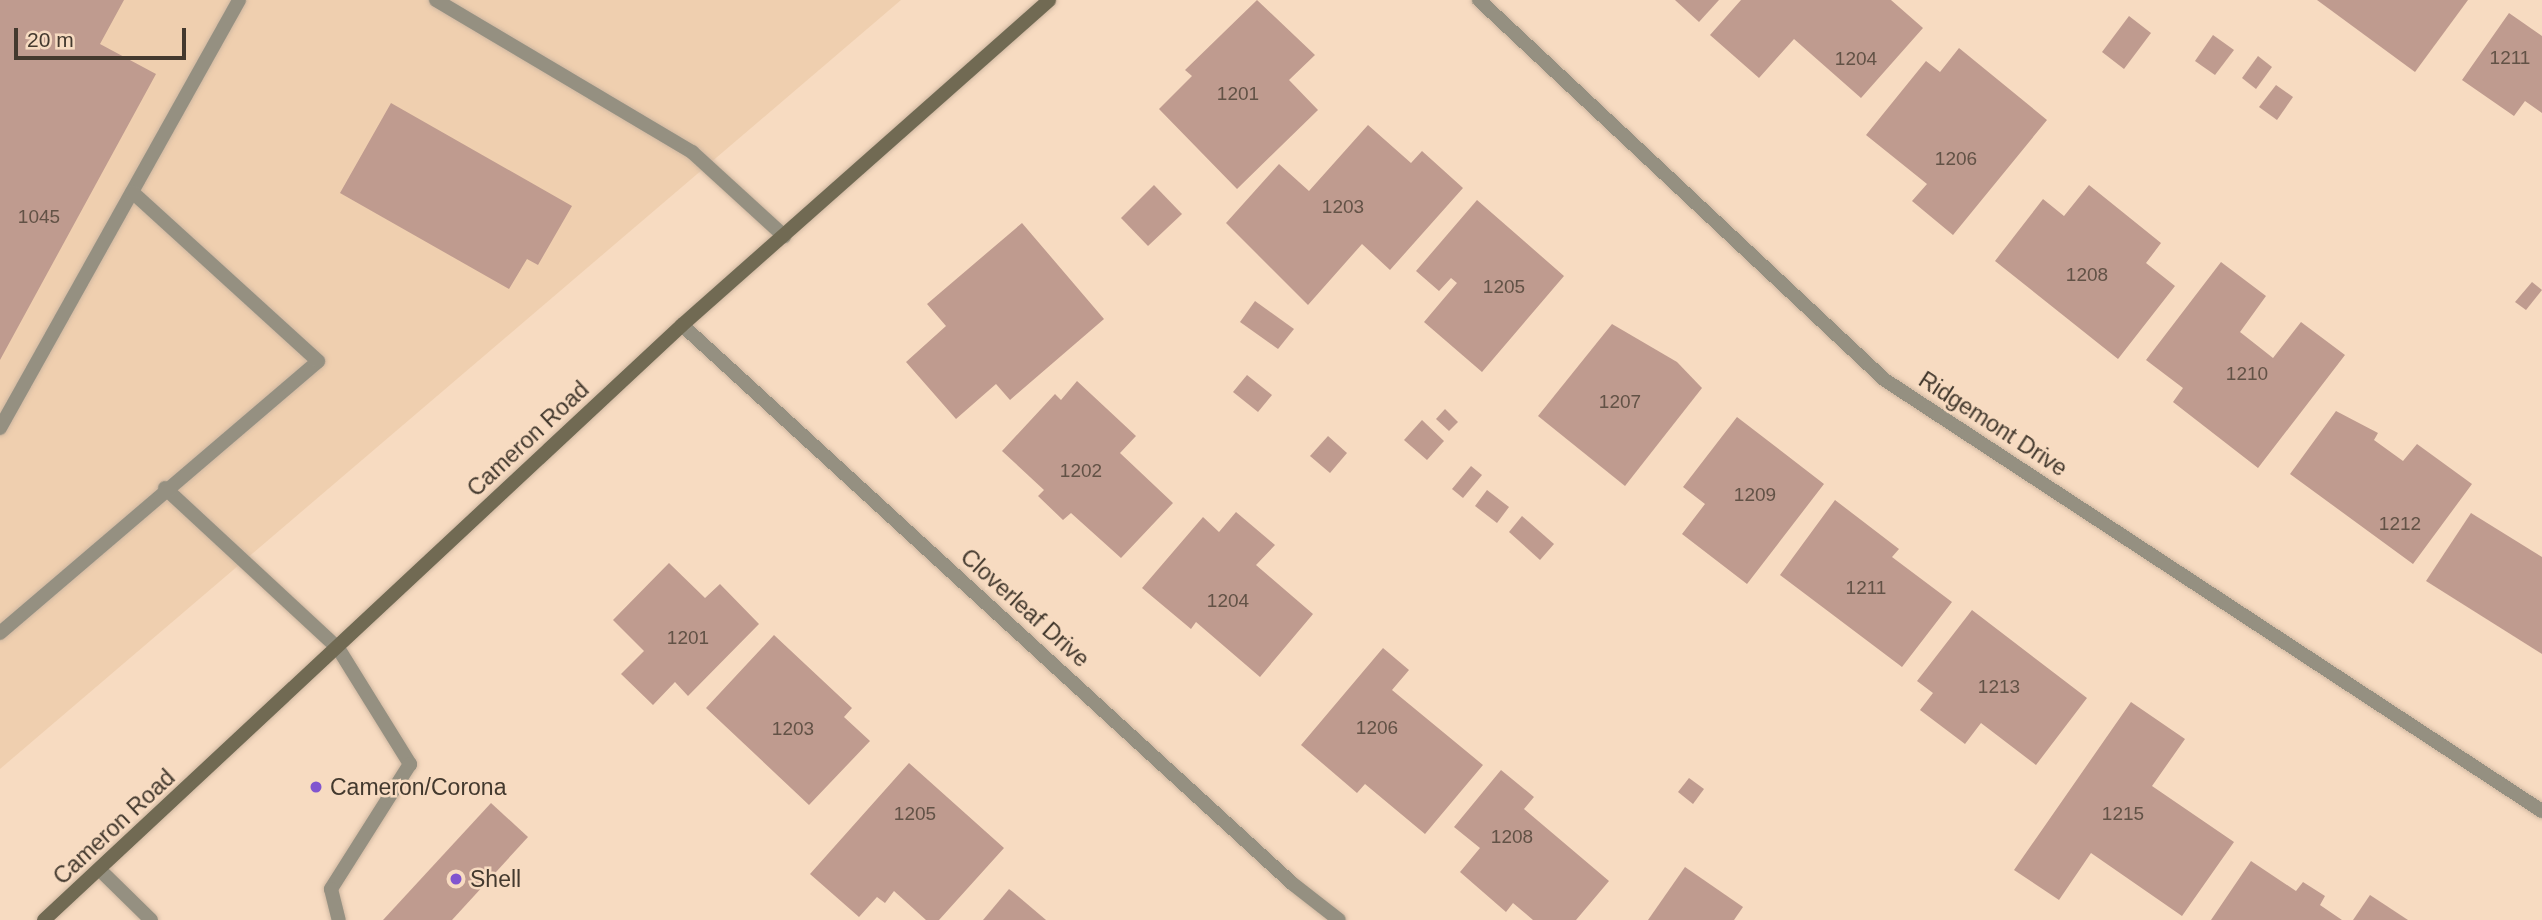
<!DOCTYPE html>
<html>
<head>
<meta charset="utf-8">
<style>
  body { margin:0 }
  #map { position:relative; width:2542px; height:920px; overflow:hidden; background:#f7dbc1; font-family:Helvetica,sans-serif }
  div>[style] { position:absolute }
  [style*='--x'] { left:calc(var(--x)*1px); top:calc(var(--y)*1px); width:calc(var(--w)*1px); rotate:calc(var(--a)*1deg) }
  .built>* { inset:0; background:#efcfaf }
  .building>* { inset:0; background:#bf9b8f }
  .roads { filter:drop-shadow(0 0 2px #cfb7a1) drop-shadow(0 0 2px #cfb7a1) }
  .lane>* { height:14px; margin:-7px; padding:0 7px; transform-origin:7px; border-radius:7px; background:#959081 }
  .street>* { height:14px; margin:-7px; padding:0 7px; transform-origin:7px; border-radius:7px; background:#959081 }
  .secondary>* { height:14px; margin:-7px; padding:0 7px; transform-origin:7px; border-radius:7px; background:#716a53 }
  .dots>* { width:19px; height:19px; translate:-50% -50%; box-sizing:border-box; border:4px solid #f7dbc1; border-radius:50% }
  span { translate:-50% -50%; white-space:nowrap; text-align:center; line-height:1.15; -webkit-text-stroke:5px #f7dbc1; paint-order:stroke }
  .number-label { font-size:19px; color:#625246 }
  .number-label span { -webkit-text-stroke-width:0 }
  .street-label { font-size:23px; color:#43392e }
  .poi-label { font-size:23px; color:#43392e }
  .left { translate:0 -50%; text-align:left }
  .scale { position:absolute; left:14px; top:28px; width:172px; height:32px; box-sizing:border-box; border:4px solid #43392e; border-top:0; padding-left:9px; font-size:21px; line-height:24px; white-space:nowrap; color:#43392e; -webkit-text-stroke:5px #f7dbc1; paint-order:stroke }
</style>
</head>
<body>
<div id="map">
  <div class="built">
    <i style="clip-path:polygon(0 0,901px 0,0 769px)"></i>
  </div>
  <div class="building">
    <i style="clip-path:polygon(0 0,124px 0,100px 44px,156px 74px,0 360px)"></i>
    <i style="clip-path:polygon(1257px 0,1315px 55px,1289px 80px,1318px 110px,1237px 189px,1159px 109px,1192px 76px,1185px 70px)"></i>
    <i style="clip-path:polygon(1675px 0,1719px 0,1699px 22px)"></i>
    <i style="clip-path:polygon(1741px 0,1891px 0,1923px 28px,1861px 98px,1794px 39px,1759px 78px,1710px 35px)"></i>
    <i style="clip-path:polygon(2317px 0,2468px 0,2415px 72px)"></i>
    <i style="clip-path:polygon(2509px 13px,2542px 36px,2542px 113px,2525px 101px,2514px 116px,2462px 80px)"></i>
    <i style="clip-path:polygon(2129px 16px,2151px 33px,2124px 69px,2102px 52px)"></i>
    <i style="clip-path:polygon(2213px 35px,2234px 50px,2215px 75px,2195px 61px)"></i>
    <i style="clip-path:polygon(1959px 48px,2047px 120px,1953px 235px,1912px 201px,1927px 184px,1866px 135px,1926px 61px,1940px 72px)"></i>
    <i style="clip-path:polygon(2258px 56px,2272px 67px,2256px 89px,2242px 78px)"></i>
    <i style="clip-path:polygon(2276px 85px,2293px 97px,2277px 120px,2259px 107px)"></i>
    <i style="clip-path:polygon(391px 103px,572px 206px,538px 265px,527px 259px,509px 289px,340px 193px)"></i>
    <i style="clip-path:polygon(1368px 125px,1411px 163px,1422px 151px,1463px 188px,1390px 270px,1362px 244px,1308px 305px,1226px 223px,1279px 164px,1309px 191px)"></i>
    <i style="clip-path:polygon(1154px 185px,1182px 214px,1148px 246px,1121px 218px)"></i>
    <i style="clip-path:polygon(2089px 185px,2161px 243px,2146px 263px,2175px 286px,2118px 359px,1995px 261px,2043px 199px,2064px 216px)"></i>
    <i style="clip-path:polygon(1477px 200px,1564px 276px,1482px 372px,1424px 322px,1457px 283px,1451px 278px,1439px 291px,1416px 271px)"></i>
    <i style="clip-path:polygon(1022px 223px,1104px 319px,1010px 400px,996px 384px,956px 419px,906px 362px,946px 326px,927px 304px)"></i>
    <i style="clip-path:polygon(2221px 262px,2266px 296px,2240px 332px,2273px 358px,2301px 322px,2345px 355px,2258px 468px,2173px 402px,2183px 388px,2146px 360px)"></i>
    <i style="clip-path:polygon(2532px 282px,2542px 290px,2526px 310px,2515px 302px)"></i>
    <i style="clip-path:polygon(1255px 301px,1294px 329px,1278px 349px,1240px 322px)"></i>
    <i style="clip-path:polygon(1612px 324px,1677px 362px,1702px 388px,1625px 486px,1538px 416px)"></i>
    <i style="clip-path:polygon(1247px 375px,1272px 395px,1258px 412px,1233px 392px)"></i>
    <i style="clip-path:polygon(1077px 381px,1136px 436px,1120px 453px,1173px 503px,1121px 558px,1071px 513px,1063px 520px,1038px 496px,1044px 490px,1002px 451px,1055px 394px,1061px 400px)"></i>
    <i style="clip-path:polygon(1445px 409px,1458px 422px,1449px 431px,1436px 419px)"></i>
    <i style="clip-path:polygon(2336px 411px,2378px 433px,2374px 440px,2403px 461px,2417px 444px,2472px 484px,2413px 564px,2290px 474px)"></i>
    <i style="clip-path:polygon(1737px 417px,1824px 484px,1747px 584px,1682px 534px,1705px 504px,1683px 487px)"></i>
    <i style="clip-path:polygon(1422px 420px,1444px 441px,1427px 460px,1404px 440px)"></i>
    <i style="clip-path:polygon(1328px 436px,1347px 453px,1330px 473px,1310px 456px)"></i>
    <i style="clip-path:polygon(1471px 466px,1482px 475px,1463px 498px,1452px 489px)"></i>
    <i style="clip-path:polygon(1487px 490px,1509px 507px,1497px 523px,1475px 506px)"></i>
    <i style="clip-path:polygon(1835px 500px,1899px 549px,1892px 557px,1952px 602px,1902px 667px,1780px 575px)"></i>
    <i style="clip-path:polygon(1236px 512px,1275px 545px,1256px 565px,1313px 614px,1260px 677px,1196px 622px,1191px 629px,1142px 588px,1203px 517px,1219px 532px)"></i>
    <i style="clip-path:polygon(2471px 513px,2542px 557px,2542px 654px,2426px 581px)"></i>
    <i style="clip-path:polygon(1522px 516px,1554px 544px,1540px 560px,1509px 532px)"></i>
    <i style="clip-path:polygon(669px 563px,705px 598px,720px 584px,759px 624px,688px 696px,675px 682px,653px 705px,621px 674px,644px 651px,613px 620px)"></i>
    <i style="clip-path:polygon(1972px 610px,2087px 698px,2036px 765px,1981px 723px,1965px 744px,1920px 710px,1933px 693px,1917px 681px)"></i>
    <i style="clip-path:polygon(774px 635px,852px 708px,844px 717px,870px 741px,809px 805px,706px 708px)"></i>
    <i style="clip-path:polygon(1383px 648px,1409px 670px,1392px 690px,1483px 765px,1425px 834px,1365px 784px,1357px 793px,1301px 745px)"></i>
    <i style="clip-path:polygon(2131px 702px,2185px 739px,2152px 786px,2234px 842px,2182px 916px,2091px 853px,2059px 900px,2014px 870px)"></i>
    <i style="clip-path:polygon(909px 763px,1004px 848px,939px 920px,926px 920px,894px 891px,885px 903px,877px 897px,859px 917px,810px 874px)"></i>
    <i style="clip-path:polygon(1501px 770px,1534px 797px,1524px 809px,1609px 881px,1576px 920px,1533px 920px,1513px 903px,1506px 912px,1460px 872px,1480px 848px,1454px 827px)"></i>
    <i style="clip-path:polygon(1689px 778px,1704px 789px,1693px 804px,1678px 792px)"></i>
    <i style="clip-path:polygon(491px 803px,528px 837px,452px 920px,383px 920px)"></i>
    <i style="clip-path:polygon(2251px 861px,2296px 891px,2303px 882px,2325px 896px,2320px 905px,2342px 920px,2211px 920px)"></i>
    <i style="clip-path:polygon(1685px 867px,1743px 907px,1734px 920px,1648px 920px)"></i>
    <i style="clip-path:polygon(1009px 889px,1013px 892px,1046px 920px,983px 920px)"></i>
    <i style="clip-path:polygon(2370px 895px,2408px 920px,2353px 920px)"></i>
  </div>
  <div class="roads">
    <div class="lane">
      <i style="--x:436;--y:0;--w:298;--a:30.7"></i>
      <i style="--x:692;--y:152;--w:125;--a:42.4"></i>
      <i style="--x:0;--y:428;--w:490;--a:-60.8"></i>
      <i style="--x:165;--y:488;--w:236;--a:42.8"></i>
      <i style="--x:338;--y:648;--w:137;--a:58.2"></i>
      <i style="--x:410;--y:764;--w:148;--a:122.3"></i>
      <i style="--x:331;--y:889;--w:32;--a:76"></i>
      <i style="--x:0;--y:633;--w:418;--a:-40.5"></i>
      <i style="--x:318;--y:361;--w:251;--a:-137.7"></i>
    </div>
    <div class="street">
      <i style="--x:1479;--y:0;--w:556;--a:43.11"></i>
      <i style="--x:1885;--y:380;--w:786;--a:33.27"></i>
      <i style="--x:682;--y:325;--w:828;--a:42.46"></i>
      <i style="--x:1293;--y:884;--w:58;--a:38"></i>
      <i style="--x:101;--y:871;--w:70;--a:44.4"></i>
    </div>
    <div class="secondary">
      <i style="--x:44;--y:920;--w:872;--a:-43"></i>
      <i style="--x:682;--y:325;--w:490;--a:-41.5"></i>
    </div>
  </div>
  <div class="dots">
    <i style="left:316px;top:787px;background:#8155cf"></i>
    <i style="left:456px;top:879px;background:#8155cf"></i>
  </div>
  <div class="number-label">
    <span style="left:2510px;top:58px">1211</span>
    <span style="left:1856px;top:59px">1204</span>
    <span style="left:1238px;top:94px">1201</span>
    <span style="left:1956px;top:159px">1206</span>
    <span style="left:1343px;top:207px">1203</span>
    <span style="left:39px;top:217px">1045</span>
    <span style="left:2087px;top:275px">1208</span>
    <span style="left:1504px;top:287px">1205</span>
    <span style="left:2247px;top:374px">1210</span>
    <span style="left:1620px;top:402px">1207</span>
    <span style="left:1081px;top:471px">1202</span>
    <span style="left:1755px;top:495px">1209</span>
    <span style="left:2400px;top:524px">1212</span>
    <span style="left:1866px;top:588px">1211</span>
    <span style="left:1228px;top:601px">1204</span>
    <span style="left:688px;top:638px">1201</span>
    <span style="left:1999px;top:687px">1213</span>
    <span style="left:1377px;top:728px">1206</span>
    <span style="left:793px;top:729px">1203</span>
    <span style="left:915px;top:814px">1205</span>
    <span style="left:2123px;top:814px">1215</span>
    <span style="left:1512px;top:837px">1208</span>
  </div>
  <div class="street-label">
    <span style="left:1993px;top:424px;rotate:33deg">Ridgemont Drive</span>
    <span style="left:528px;top:439px;rotate:-43deg">Cameron Road</span>
    <span style="left:1025px;top:608px;rotate:42deg">Cloverleaf Drive</span>
    <span style="left:114px;top:827px;rotate:-43deg">Cameron Road</span>
  </div>
  <div class="poi-label">
    <span class="left" style="left:330px;top:787px">Cameron/Corona</span>
    <span class="left" style="left:470px;top:879px">Shell</span>
  </div>
  <div class="scale">20 m</div>
</div>
</body>
</html>
